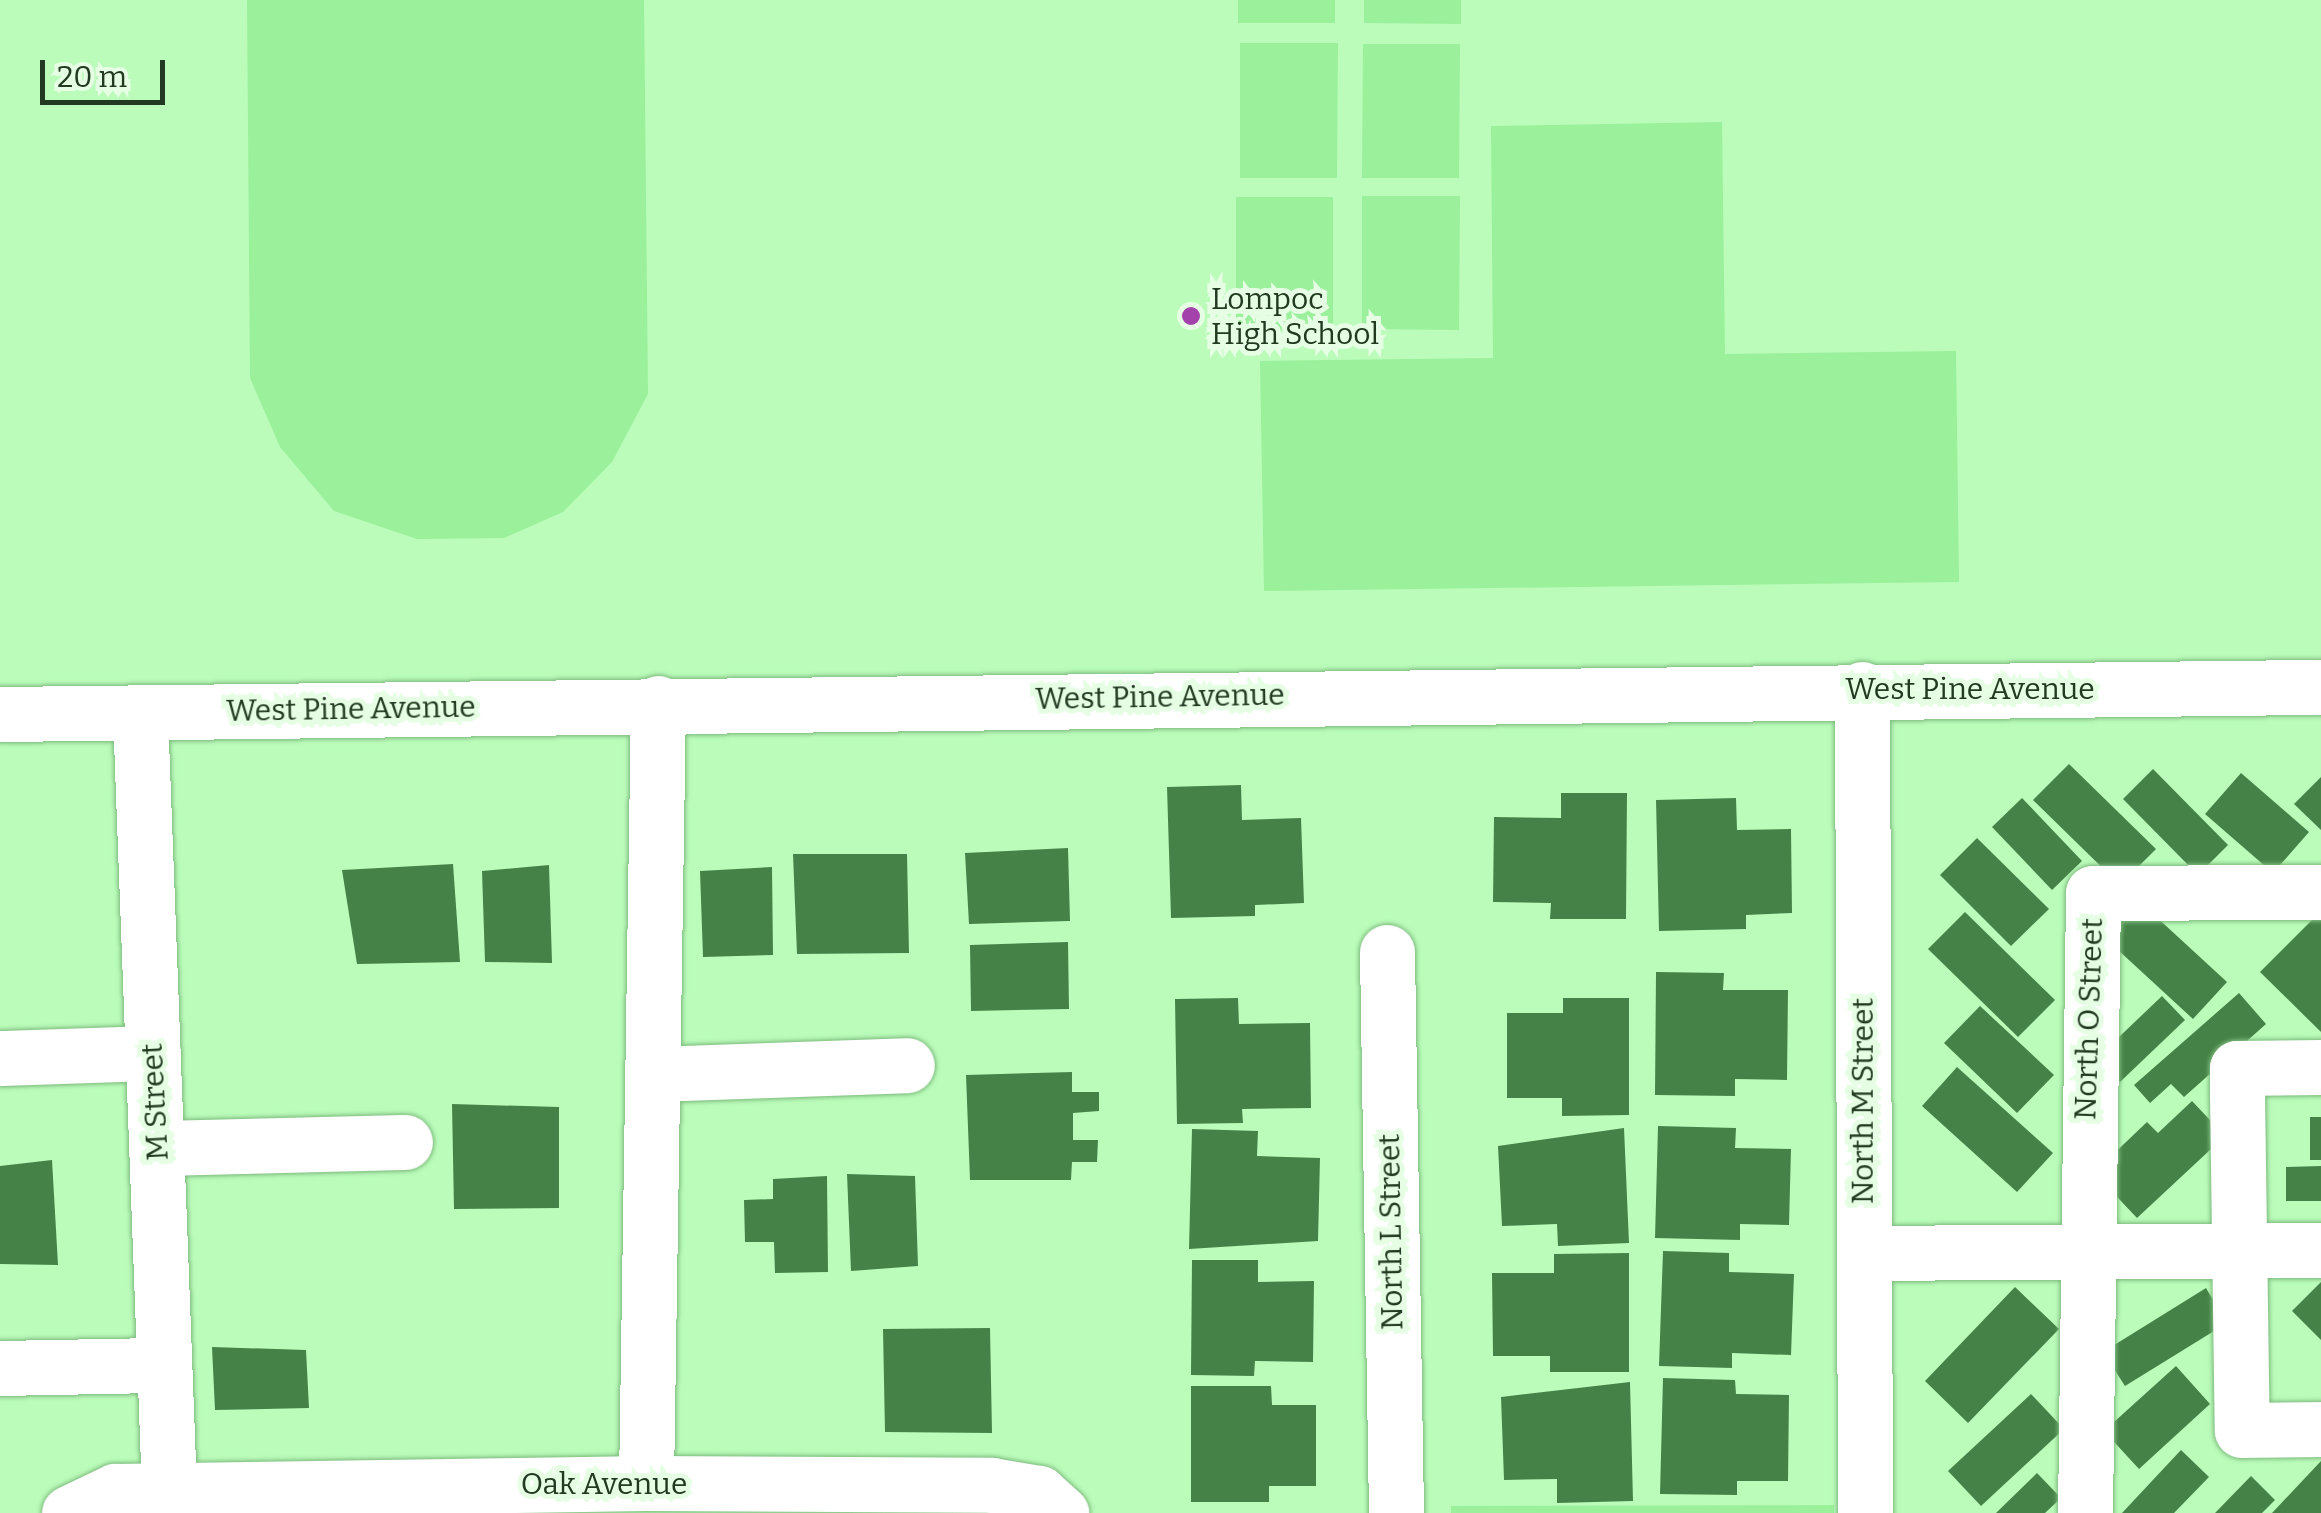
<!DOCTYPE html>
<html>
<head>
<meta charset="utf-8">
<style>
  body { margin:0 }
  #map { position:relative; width:2321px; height:1513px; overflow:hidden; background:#bbfcbb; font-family:Bitter,serif }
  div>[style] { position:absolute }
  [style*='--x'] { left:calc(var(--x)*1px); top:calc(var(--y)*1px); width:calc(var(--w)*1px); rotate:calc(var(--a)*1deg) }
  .green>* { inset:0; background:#9af09b }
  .building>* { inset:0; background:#458247 }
  .roads { filter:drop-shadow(0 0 2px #7dbb7d) drop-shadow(0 0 2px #7dbb7d) }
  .minor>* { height:55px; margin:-27.5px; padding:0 27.5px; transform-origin:27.5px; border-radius:27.5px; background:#fff }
  .dots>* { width:28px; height:28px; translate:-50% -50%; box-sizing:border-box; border:5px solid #e5fee4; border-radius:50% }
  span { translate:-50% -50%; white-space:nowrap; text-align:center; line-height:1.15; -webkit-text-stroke:10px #e5fee4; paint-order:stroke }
  .poi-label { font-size:30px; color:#213a21 }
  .left { translate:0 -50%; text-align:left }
  .street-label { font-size:30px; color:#213a21 }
  .scale { position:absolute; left:40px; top:60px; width:125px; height:45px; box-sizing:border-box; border:5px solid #213a21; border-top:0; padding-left:12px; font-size:30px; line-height:35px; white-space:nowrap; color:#213a21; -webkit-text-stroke:8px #e5fee4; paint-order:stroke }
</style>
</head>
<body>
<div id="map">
  <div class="green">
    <i style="clip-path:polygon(247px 0,644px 0,648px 394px,612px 462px,563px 512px,504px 538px,417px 539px,334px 511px,280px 447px,250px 378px)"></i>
    <i style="clip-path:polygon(1238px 0,1335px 0,1335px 23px,1238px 23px)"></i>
    <i style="clip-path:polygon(1364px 0,1461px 0,1461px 24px,1364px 23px)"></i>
    <i style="clip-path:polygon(1240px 43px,1338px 43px,1337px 178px,1240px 178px)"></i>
    <i style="clip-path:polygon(1363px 44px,1460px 44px,1459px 178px,1362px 178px)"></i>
    <i style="clip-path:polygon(1722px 122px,1725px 354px,1956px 351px,1959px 582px,1264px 591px,1260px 361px,1493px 358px,1491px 126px)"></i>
    <i style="clip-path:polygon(1362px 196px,1460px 196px,1459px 330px,1362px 329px)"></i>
    <i style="clip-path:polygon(1236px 197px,1333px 197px,1333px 331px,1236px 331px)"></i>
    <i style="clip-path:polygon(1834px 1505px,1834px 1513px,1451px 1513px,1451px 1506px)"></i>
  </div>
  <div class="building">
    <i style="clip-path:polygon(2069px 764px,2156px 849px,2120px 885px,2033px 800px)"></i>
    <i style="clip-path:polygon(2153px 769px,2228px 845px,2198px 875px,2123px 799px)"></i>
    <i style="clip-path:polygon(2241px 773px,2309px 832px,2273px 873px,2205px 814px)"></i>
    <i style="clip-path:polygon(2321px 777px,2321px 830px,2294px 804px)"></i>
    <i style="clip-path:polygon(1241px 785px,1242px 820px,1301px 818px,1304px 903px,1255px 905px,1255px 916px,1171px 918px,1167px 787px)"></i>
    <i style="clip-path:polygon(1561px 793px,1627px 793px,1626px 919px,1550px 919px,1551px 903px,1493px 902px,1494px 817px,1561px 818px)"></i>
    <i style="clip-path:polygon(1736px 798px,1737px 830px,1791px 829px,1792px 913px,1746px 915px,1746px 929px,1659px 931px,1656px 800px)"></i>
    <i style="clip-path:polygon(2022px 798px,2082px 861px,2052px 890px,1992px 827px)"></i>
    <i style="clip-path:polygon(1977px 838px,2049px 909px,2011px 946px,1940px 875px)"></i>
    <i style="clip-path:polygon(1068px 848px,1070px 921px,969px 924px,965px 853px)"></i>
    <i style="clip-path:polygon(793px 854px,907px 854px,909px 953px,797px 954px)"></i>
    <i style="clip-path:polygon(453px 864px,460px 962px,357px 964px,342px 870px)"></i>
    <i style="clip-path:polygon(549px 865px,552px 963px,485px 962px,482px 871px)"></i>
    <i style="clip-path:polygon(772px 867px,773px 955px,703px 957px,700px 871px)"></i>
    <i style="clip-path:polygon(2139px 901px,2227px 982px,2193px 1019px,2105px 938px)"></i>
    <i style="clip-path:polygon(1965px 912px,2055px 1000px,2018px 1037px,1928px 949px)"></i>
    <i style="clip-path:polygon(2318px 914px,2321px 916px,2321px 1032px,2260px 972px)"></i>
    <i style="clip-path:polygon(1068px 942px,1069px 1009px,971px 1011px,970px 945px)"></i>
    <i style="clip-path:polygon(1656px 972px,1724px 973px,1723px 990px,1788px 990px,1787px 1080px,1735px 1079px,1735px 1096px,1655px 1095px)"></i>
    <i style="clip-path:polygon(2239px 993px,2266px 1024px,2184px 1097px,2171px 1084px,2150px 1103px,2134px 1085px)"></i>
    <i style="clip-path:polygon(2162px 996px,2185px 1020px,2120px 1082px,2097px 1058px)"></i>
    <i style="clip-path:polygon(1238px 998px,1239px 1024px,1310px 1023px,1311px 1108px,1242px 1109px,1243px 1123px,1177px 1124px,1175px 999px)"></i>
    <i style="clip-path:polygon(1563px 998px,1629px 998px,1629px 1115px,1562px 1116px,1562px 1098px,1507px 1098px,1507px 1013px,1563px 1013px)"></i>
    <i style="clip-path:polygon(1980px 1006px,2054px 1075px,2017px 1113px,1944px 1043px)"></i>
    <i style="clip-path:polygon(1957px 1067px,2053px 1153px,2017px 1192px,1922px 1106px)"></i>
    <i style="clip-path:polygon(1072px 1072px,1072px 1092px,1099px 1092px,1099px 1111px,1073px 1113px,1073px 1140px,1098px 1140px,1097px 1162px,1072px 1162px,1071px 1180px,970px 1180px,966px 1075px)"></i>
    <i style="clip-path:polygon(2192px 1101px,2225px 1136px,2137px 1218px,2103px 1182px,2105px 1162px,2147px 1122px,2158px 1133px)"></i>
    <i style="clip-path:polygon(452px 1104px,559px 1107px,559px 1208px,454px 1209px)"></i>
    <i style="clip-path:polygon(2310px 1117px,2321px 1117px,2321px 1160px,2310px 1160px)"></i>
    <i style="clip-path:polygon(1658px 1126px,1736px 1128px,1735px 1148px,1791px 1149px,1789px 1225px,1740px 1224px,1740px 1240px,1655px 1238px)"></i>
    <i style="clip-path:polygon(1624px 1128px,1629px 1243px,1558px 1246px,1557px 1224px,1502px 1226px,1498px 1146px)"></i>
    <i style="clip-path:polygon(1192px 1129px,1258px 1131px,1257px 1156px,1320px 1158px,1318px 1241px,1189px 1249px)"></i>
    <i style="clip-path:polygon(52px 1160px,58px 1265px,0 1264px,0 1166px)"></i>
    <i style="clip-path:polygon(2321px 1166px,2321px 1201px,2286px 1201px,2286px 1167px)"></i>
    <i style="clip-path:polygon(847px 1174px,915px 1176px,918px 1266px,851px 1271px)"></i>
    <i style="clip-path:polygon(827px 1176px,828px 1272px,775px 1273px,774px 1242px,745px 1242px,744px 1200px,773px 1199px,773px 1179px)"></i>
    <i style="clip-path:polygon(1663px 1251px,1729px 1253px,1729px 1272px,1794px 1274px,1791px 1355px,1732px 1353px,1732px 1368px,1659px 1366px)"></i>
    <i style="clip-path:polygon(1629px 1253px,1629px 1372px,1550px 1372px,1550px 1356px,1493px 1356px,1492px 1273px,1554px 1273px,1554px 1254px)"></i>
    <i style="clip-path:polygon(1192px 1260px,1258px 1260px,1258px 1282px,1314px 1281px,1313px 1362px,1255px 1361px,1254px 1376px,1191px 1375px)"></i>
    <i style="clip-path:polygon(2321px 1282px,2321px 1340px,2292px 1311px)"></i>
    <i style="clip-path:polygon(2015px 1287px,2059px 1329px,1968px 1423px,1925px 1381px)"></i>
    <i style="clip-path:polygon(2206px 1288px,2227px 1323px,2125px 1386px,2103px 1352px)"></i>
    <i style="clip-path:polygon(990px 1328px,992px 1433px,885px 1432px,883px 1329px)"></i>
    <i style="clip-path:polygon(212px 1347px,306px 1350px,309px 1408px,215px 1410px)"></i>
    <i style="clip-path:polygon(2176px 1366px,2210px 1404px,2139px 1469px,2104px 1431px)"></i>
    <i style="clip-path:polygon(1663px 1378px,1735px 1380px,1736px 1394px,1789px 1395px,1788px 1481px,1737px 1481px,1737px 1495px,1660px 1494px)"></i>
    <i style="clip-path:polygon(1630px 1382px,1633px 1501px,1557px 1503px,1557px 1479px,1504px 1480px,1501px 1397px)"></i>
    <i style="clip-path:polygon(1191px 1386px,1271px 1386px,1272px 1405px,1316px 1405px,1316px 1486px,1269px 1486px,1269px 1502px,1191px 1502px)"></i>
    <i style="clip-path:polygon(2031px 1394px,2064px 1429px,1981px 1506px,1948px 1471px)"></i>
    <i style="clip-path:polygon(2181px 1450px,2209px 1477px,2174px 1513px,2122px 1513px)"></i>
    <i style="clip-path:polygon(2321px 1461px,2321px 1513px,2272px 1513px)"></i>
    <i style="clip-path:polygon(2037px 1473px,2061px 1498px,2045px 1513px,1996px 1513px)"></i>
    <i style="clip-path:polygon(2251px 1476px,2275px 1500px,2262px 1513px,2215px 1513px)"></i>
  </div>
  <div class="roads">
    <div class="minor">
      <i style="--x:1862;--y:689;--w:824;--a:89.79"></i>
      <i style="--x:0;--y:714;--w:2321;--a:-0.67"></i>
      <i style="--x:140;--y:714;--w:777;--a:87.86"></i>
      <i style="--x:1387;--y:952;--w:561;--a:89.08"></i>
      <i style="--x:0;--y:1058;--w:153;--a:-1.9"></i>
      <i style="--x:2321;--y:1067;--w:84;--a:179.3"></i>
      <i style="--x:2237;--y:1068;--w:24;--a:90"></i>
      <i style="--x:2237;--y:1092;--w:338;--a:89.2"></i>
      <i style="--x:2242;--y:1430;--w:79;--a:-0.7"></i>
      <i style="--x:653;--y:1074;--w:254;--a:-2"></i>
      <i style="--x:159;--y:1148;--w:246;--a:-1.4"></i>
      <i style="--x:1864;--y:1253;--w:457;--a:-0.4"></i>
      <i style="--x:0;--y:1368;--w:158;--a:-1.1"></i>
      <i style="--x:646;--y:1483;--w:780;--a:-89.12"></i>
      <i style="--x:69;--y:1513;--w:51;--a:-25.6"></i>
      <i style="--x:115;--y:1491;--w:531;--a:-0.86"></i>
      <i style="--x:646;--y:1483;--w:346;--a:0.3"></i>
      <i style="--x:992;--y:1485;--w:48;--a:9.7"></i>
      <i style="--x:1039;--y:1493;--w:30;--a:42"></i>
      <i style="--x:2085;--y:1513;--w:620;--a:-89.26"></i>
      <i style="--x:2093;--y:893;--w:228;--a:-0.3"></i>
    </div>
  </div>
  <div class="dots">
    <i style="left:1191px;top:316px;background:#a242aa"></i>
  </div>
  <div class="poi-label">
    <span class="left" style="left:1211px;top:316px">Lompoc<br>High School</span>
  </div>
  <div class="street-label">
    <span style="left:1970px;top:689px">West Pine Avenue</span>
    <span style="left:1160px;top:697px;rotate:-1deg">West Pine Avenue</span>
    <span style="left:351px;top:709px;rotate:-1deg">West Pine Avenue</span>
    <span style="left:2089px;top:1019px;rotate:-88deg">North O Street</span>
    <span style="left:1863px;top:1101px;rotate:-90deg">North M Street</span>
    <span style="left:155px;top:1102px;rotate:-93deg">M Street</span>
    <span style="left:1391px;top:1232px;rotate:-91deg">North L Street</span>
    <span style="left:604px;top:1484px">Oak Avenue</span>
  </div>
  <div class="scale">20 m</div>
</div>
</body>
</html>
